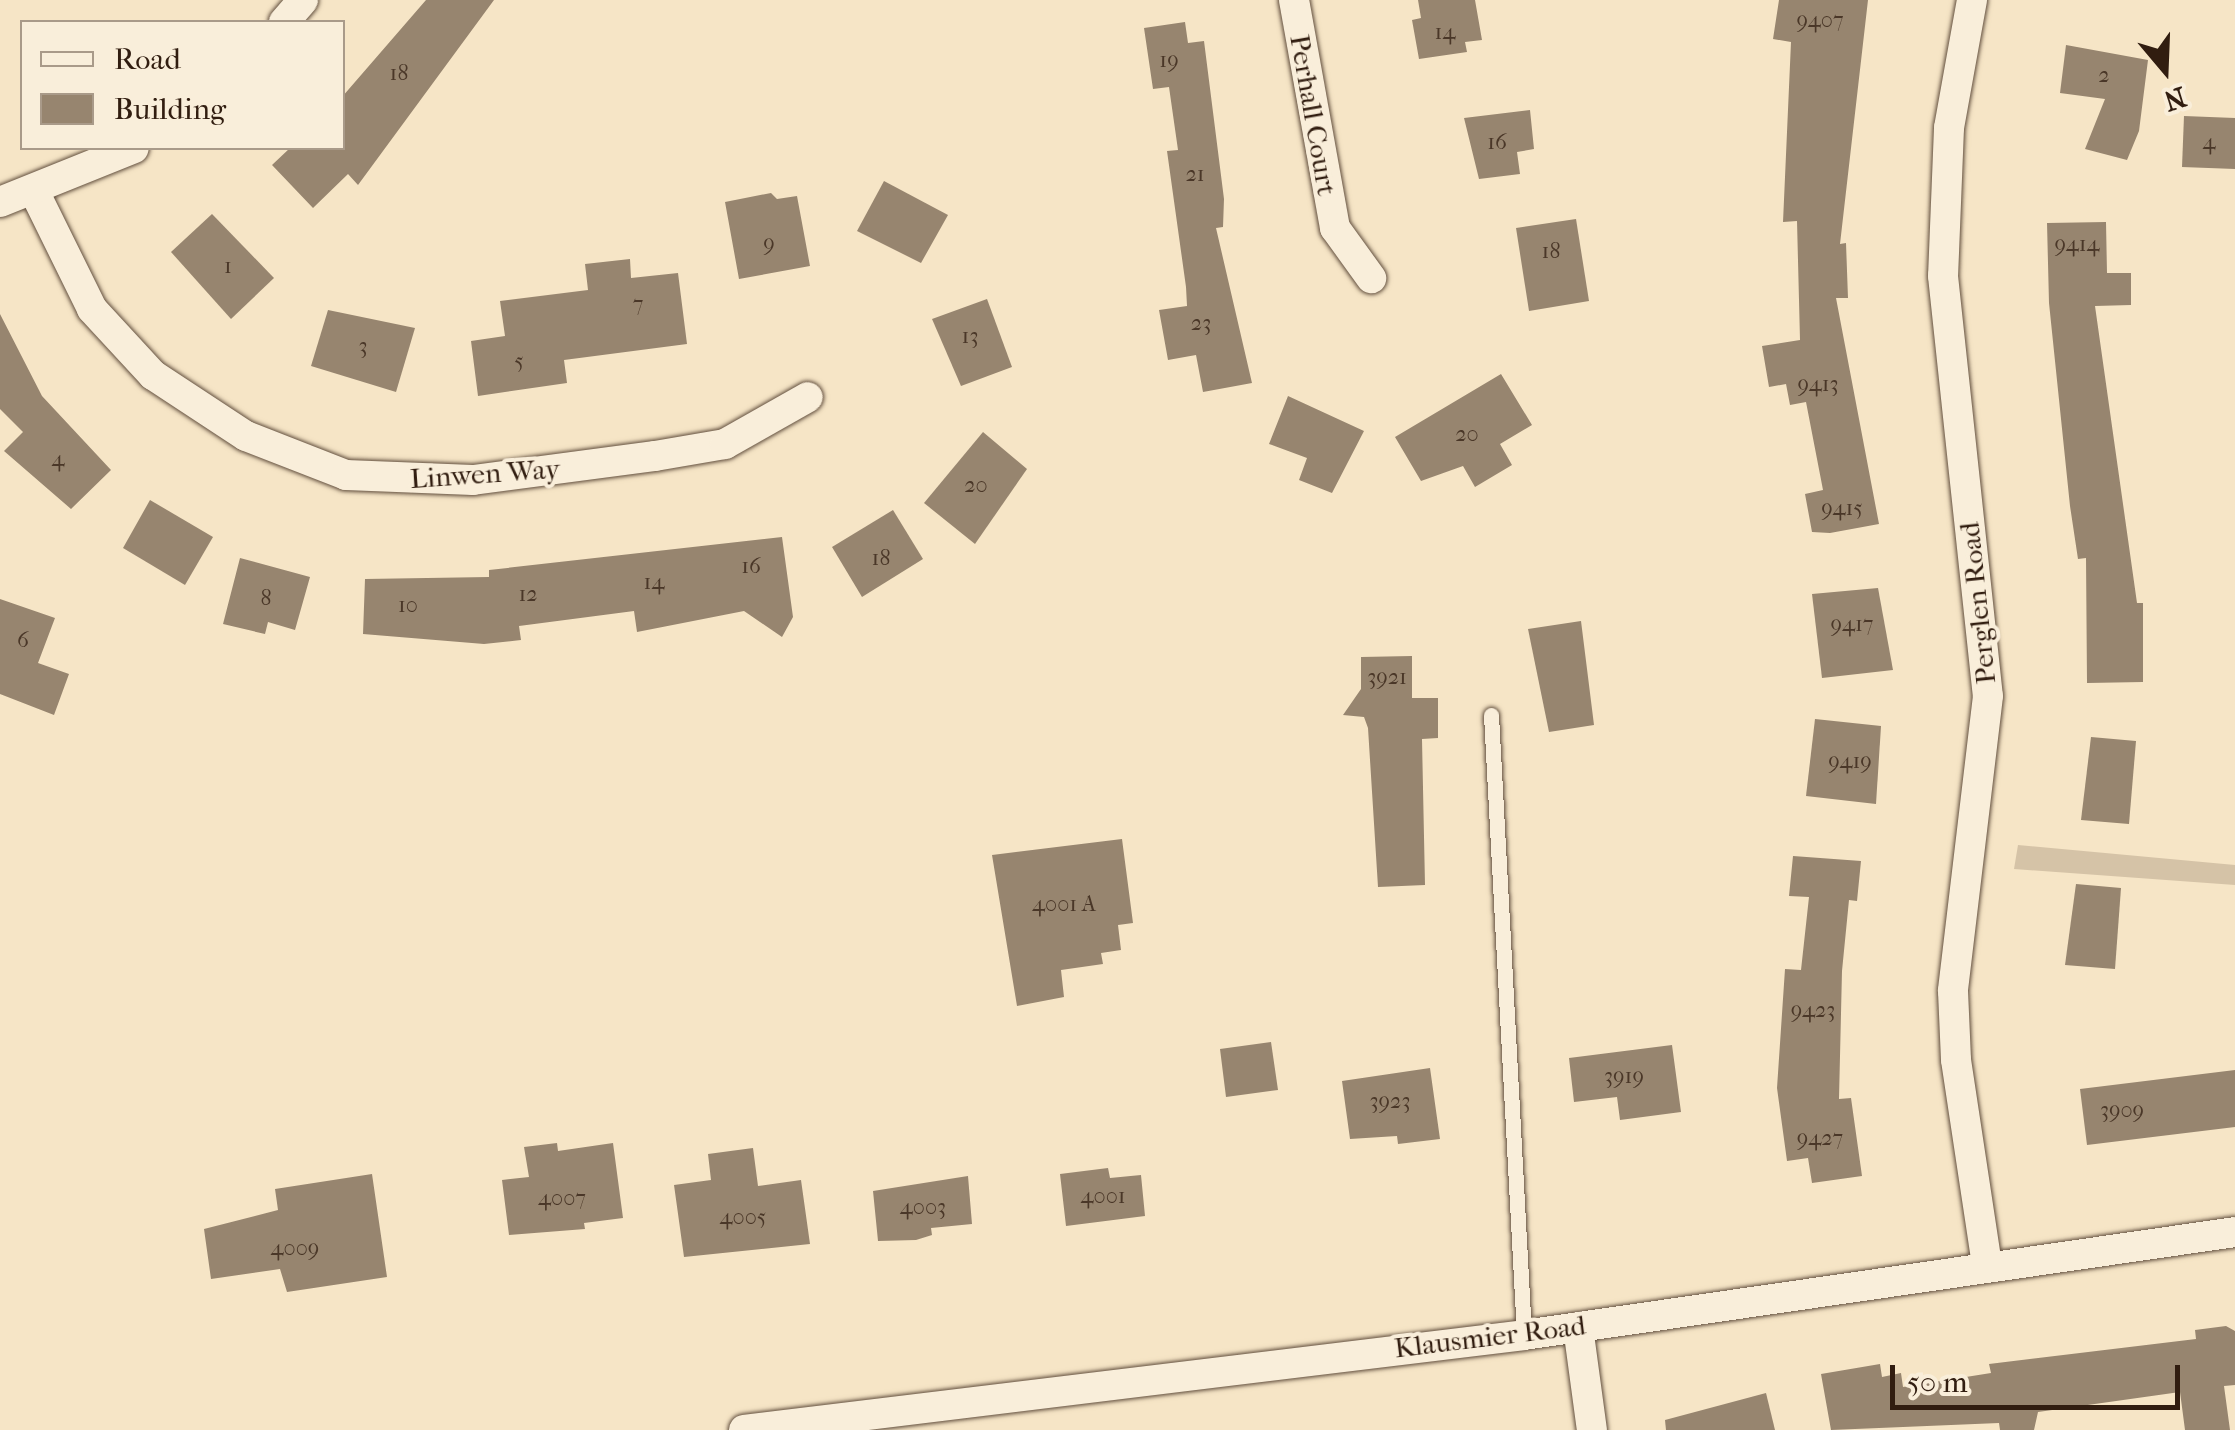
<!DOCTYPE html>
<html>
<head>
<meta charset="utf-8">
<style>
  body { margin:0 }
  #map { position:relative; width:2235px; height:1430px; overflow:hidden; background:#f6e5c6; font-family:"IM FELL French Canon",serif }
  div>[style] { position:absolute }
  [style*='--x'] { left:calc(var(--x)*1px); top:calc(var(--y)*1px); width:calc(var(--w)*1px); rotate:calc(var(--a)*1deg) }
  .green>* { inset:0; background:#d5c3a7 }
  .building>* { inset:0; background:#97856f }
  .roads { filter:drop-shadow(0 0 2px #624f3e) drop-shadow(0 0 2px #624f3e) }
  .service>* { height:15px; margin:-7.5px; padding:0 7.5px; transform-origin:7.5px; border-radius:7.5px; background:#f9eeda }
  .minor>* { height:30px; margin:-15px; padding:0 15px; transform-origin:15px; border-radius:15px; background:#f9eeda }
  span { translate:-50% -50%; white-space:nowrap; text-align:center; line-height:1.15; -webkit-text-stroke:8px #f9eeda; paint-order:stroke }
  .number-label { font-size:22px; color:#4a3728 }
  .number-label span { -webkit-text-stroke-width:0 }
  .street-label { font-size:28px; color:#311d10 }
  .legend { position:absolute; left:20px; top:20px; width:325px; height:130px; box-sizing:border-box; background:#f9eeda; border:2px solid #a99a89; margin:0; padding:12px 18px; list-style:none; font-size:30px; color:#311d10 }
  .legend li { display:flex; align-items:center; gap:20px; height:50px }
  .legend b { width:50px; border:2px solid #a99a89 }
  .north { position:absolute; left:2115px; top:20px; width:100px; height:100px; -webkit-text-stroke:8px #f9eeda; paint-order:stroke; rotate:161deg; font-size:28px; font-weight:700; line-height:40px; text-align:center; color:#311d10 }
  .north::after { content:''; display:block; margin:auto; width:35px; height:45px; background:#311d10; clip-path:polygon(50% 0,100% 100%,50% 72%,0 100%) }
  .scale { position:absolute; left:1890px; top:1365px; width:290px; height:45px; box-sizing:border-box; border:5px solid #311d10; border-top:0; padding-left:12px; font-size:30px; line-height:35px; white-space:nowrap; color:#311d10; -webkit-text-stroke:8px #f9eeda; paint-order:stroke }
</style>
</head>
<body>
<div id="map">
  <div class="green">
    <i style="clip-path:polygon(2018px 845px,2235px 865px,2235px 885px,2014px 869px)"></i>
  </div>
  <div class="building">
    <i style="clip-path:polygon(426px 0,494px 0,358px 185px,348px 174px,313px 208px,272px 165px,290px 148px,342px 148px,342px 97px)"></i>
    <i style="clip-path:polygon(1418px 0,1475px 0,1482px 40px,1465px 42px,1467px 52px,1419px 59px,1412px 20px,1421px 18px)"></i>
    <i style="clip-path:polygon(1779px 0,1868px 0,1840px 244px,1846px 243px,1848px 298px,1836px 298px,1879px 524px,1830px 533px,1812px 532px,1805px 494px,1823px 490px,1806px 402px,1790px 405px,1786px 384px,1769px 387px,1762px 346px,1800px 340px,1797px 221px,1783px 222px,1791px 42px,1773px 39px)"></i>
    <i style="clip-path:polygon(1185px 22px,1188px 43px,1204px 41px,1224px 199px,1223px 227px,1216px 228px,1252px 383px,1203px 392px,1196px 355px,1168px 360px,1159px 310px,1187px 306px,1186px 287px,1167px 151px,1178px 150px,1169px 87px,1153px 89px,1144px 28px)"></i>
    <i style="clip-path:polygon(2066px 45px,2148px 60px,2139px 131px,2127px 160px,2085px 149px,2105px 99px,2060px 93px)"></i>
    <i style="clip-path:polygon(1530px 110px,1534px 149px,1517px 152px,1520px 174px,1479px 179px,1464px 118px)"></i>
    <i style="clip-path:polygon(2184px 116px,2235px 118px,2235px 169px,2182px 167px)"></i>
    <i style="clip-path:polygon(884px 181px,948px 215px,921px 263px,857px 231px)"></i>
    <i style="clip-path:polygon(771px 193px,777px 199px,797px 196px,810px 266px,739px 279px,725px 202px)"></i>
    <i style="clip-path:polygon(212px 214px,274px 278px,231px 319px,171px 252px)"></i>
    <i style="clip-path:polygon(1576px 219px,1589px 301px,1529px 311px,1516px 228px)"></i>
    <i style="clip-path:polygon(2106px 222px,2107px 273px,2131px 273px,2131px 305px,2095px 306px,2137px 603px,2143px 603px,2143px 682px,2087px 683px,2086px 558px,2078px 559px,2070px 506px,2049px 303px,2047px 223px)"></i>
    <i style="clip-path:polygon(630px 259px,631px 278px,678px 273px,687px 344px,564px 360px,567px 383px,478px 396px,471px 341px,505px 336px,500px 301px,588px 290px,585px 264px)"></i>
    <i style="clip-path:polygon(987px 299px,1012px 367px,961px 386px,932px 319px)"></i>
    <i style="clip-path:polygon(328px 310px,415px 328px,396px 392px,311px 366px)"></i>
    <i style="clip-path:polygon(0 314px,42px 396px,111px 470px,71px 509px,4px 451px,23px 432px,0 409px)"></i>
    <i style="clip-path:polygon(1501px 374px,1532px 425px,1500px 444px,1512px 465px,1475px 487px,1463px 466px,1421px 481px,1395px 437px)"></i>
    <i style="clip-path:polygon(1288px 396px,1364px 431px,1332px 493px,1299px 480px,1307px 458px,1269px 444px)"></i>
    <i style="clip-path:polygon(983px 432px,1027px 469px,975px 544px,924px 503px)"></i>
    <i style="clip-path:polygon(150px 500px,213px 537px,185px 585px,123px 548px)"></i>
    <i style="clip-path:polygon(893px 510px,923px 559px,862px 597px,832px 547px)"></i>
    <i style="clip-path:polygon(782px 537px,793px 617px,782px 637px,744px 611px,637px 632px,634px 611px,519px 626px,521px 640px,484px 644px,363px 634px,365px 579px,489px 577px,489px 570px)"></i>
    <i style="clip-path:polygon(240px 558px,310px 577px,295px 630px,268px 622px,265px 634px,223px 624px)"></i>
    <i style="clip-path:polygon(1878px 588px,1893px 670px,1822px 678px,1812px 594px)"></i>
    <i style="clip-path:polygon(0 599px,55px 618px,38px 663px,69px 674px,54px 715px,0 694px)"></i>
    <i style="clip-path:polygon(1581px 621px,1594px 725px,1549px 732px,1528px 629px)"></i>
    <i style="clip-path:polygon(1412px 656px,1412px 698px,1438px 698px,1438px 738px,1422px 739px,1425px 885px,1378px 887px,1368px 728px,1364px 717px,1343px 715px,1361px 689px,1361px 657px)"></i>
    <i style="clip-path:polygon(1815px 719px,1881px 726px,1876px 804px,1806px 796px)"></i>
    <i style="clip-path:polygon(2091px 737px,2136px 741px,2129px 824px,2081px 820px)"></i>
    <i style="clip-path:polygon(1122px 839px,1133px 923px,1118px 925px,1121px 950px,1101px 953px,1103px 964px,1061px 970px,1064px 997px,1017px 1006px,992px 855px)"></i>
    <i style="clip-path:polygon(1793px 856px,1861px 861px,1857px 901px,1849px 900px,1842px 971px,1839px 1099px,1851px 1098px,1862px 1176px,1812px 1183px,1808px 1158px,1787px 1161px,1777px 1088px,1785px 969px,1801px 970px,1809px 897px,1789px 896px)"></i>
    <i style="clip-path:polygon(2076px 884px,2121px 888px,2115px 969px,2065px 965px)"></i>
    <i style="clip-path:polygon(1271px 1042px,1278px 1090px,1226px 1097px,1220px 1049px)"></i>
    <i style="clip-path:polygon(1672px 1045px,1681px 1112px,1620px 1120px,1617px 1097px,1574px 1102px,1569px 1058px)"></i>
    <i style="clip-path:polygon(1430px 1068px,1440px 1139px,1398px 1144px,1397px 1136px,1350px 1139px,1342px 1081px)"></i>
    <i style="clip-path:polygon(2235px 1070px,2235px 1127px,2087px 1145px,2080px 1089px)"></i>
    <i style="clip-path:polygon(557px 1143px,558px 1151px,613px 1143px,623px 1218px,584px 1223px,585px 1229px,509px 1235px,502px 1180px,529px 1177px,524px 1147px)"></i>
    <i style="clip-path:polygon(753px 1148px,758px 1186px,801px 1180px,810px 1244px,684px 1257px,674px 1185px,711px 1180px,708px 1154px)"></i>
    <i style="clip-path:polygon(1108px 1168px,1110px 1178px,1141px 1175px,1145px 1216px,1066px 1226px,1060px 1174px)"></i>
    <i style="clip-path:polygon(372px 1174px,387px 1277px,287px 1292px,280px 1269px,211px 1279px,204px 1229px,278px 1210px,275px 1189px)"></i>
    <i style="clip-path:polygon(968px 1176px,972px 1224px,931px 1228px,932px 1235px,916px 1240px,878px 1241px,873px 1191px)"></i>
    <i style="clip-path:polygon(2226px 1326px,2235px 1331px,2235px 1385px,2224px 1386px,2230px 1430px,2185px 1430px,2180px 1392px,2038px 1412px,2034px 1430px,2000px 1430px,1999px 1423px,1831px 1430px,1821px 1374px,1880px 1364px,1882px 1377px,1901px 1373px,1903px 1387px,1991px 1373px,1989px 1364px,2196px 1339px,2195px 1330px)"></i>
    <i style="clip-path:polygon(1766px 1393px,1775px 1430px,1666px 1430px,1665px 1420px)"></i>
  </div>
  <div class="roads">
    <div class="service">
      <i style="--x:1491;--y:715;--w:621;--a:86.95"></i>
    </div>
    <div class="minor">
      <i style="--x:1294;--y:0;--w:232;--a:79.8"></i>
      <i style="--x:1335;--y:228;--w:62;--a:54.2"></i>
      <i style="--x:1972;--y:0;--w:130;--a:100.2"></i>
      <i style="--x:1949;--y:128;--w:148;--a:92.3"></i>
      <i style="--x:1943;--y:276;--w:422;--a:83.9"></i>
      <i style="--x:1988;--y:696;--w:297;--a:96.8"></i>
      <i style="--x:1953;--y:991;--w:69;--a:87.5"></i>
      <i style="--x:1956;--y:1060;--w:207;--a:81.4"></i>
      <i style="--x:284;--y:22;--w:29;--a:-49"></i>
      <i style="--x:35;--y:193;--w:129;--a:63.8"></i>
      <i style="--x:92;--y:309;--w:90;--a:47.3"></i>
      <i style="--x:153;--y:375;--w:111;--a:33.3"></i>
      <i style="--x:246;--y:436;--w:107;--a:21.3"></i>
      <i style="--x:346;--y:475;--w:127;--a:2.3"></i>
      <i style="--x:473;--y:480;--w:184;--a:-7.5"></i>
      <i style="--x:655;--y:456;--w:71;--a:-9.7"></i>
      <i style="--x:725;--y:444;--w:95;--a:-29.5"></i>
      <i style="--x:0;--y:202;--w:144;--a:-21.9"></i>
      <i style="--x:1578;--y:1327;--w:104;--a:82.3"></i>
      <i style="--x:744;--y:1430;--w:786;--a:-6.94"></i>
      <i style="--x:1524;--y:1335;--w:718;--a:-8.24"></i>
    </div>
  </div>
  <div class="number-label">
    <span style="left:1820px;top:21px">9407</span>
    <span style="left:1445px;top:33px">14</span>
    <span style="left:1169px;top:61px">19</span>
    <span style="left:399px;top:74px">18</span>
    <span style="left:2104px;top:76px">2</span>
    <span style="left:1497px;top:143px">16</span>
    <span style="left:2209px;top:143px">4</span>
    <span style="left:1195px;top:175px">21</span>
    <span style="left:769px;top:244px">9</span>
    <span style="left:2077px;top:245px">9414</span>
    <span style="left:1551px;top:252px">18</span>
    <span style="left:228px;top:267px">1</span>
    <span style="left:638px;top:305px">7</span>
    <span style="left:1201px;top:324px">23</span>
    <span style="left:970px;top:337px">13</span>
    <span style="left:363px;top:347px">3</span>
    <span style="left:519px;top:362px">5</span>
    <span style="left:1818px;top:385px">9413</span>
    <span style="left:1467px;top:435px">20</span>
    <span style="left:58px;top:460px">4</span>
    <span style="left:976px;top:486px">20</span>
    <span style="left:1842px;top:509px">9415</span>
    <span style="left:881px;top:559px">18</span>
    <span style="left:751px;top:567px">16</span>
    <span style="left:654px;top:583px">14</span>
    <span style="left:528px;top:595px">12</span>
    <span style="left:266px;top:599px">8</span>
    <span style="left:408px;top:606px">10</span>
    <span style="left:1852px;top:625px">9417</span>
    <span style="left:23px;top:641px">6</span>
    <span style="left:1387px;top:678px">3921</span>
    <span style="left:1850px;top:762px">9419</span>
    <span style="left:1064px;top:905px">4001 A</span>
    <span style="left:1813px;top:1011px">9423</span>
    <span style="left:1624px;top:1077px">3919</span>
    <span style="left:1390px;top:1102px">3923</span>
    <span style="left:2122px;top:1111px">3909</span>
    <span style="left:1820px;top:1139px">9427</span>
    <span style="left:1103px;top:1197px">4001</span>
    <span style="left:562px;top:1199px">4007</span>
    <span style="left:923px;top:1208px">4003</span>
    <span style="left:743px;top:1218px">4005</span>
    <span style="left:295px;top:1249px">4009</span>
  </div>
  <div class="street-label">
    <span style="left:1313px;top:115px;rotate:80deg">Perhall Court</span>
    <span style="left:485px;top:474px;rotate:-4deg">Linwen Way</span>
    <span style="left:1978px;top:603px;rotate:-96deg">Perglen Road</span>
    <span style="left:1490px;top:1337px;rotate:-7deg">Klausmier Road</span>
  </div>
  <ul class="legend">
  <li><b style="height:12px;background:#f9eeda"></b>Road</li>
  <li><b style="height:28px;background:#97856f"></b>Building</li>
  </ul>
  <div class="north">N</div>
  <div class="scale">50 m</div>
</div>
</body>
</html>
